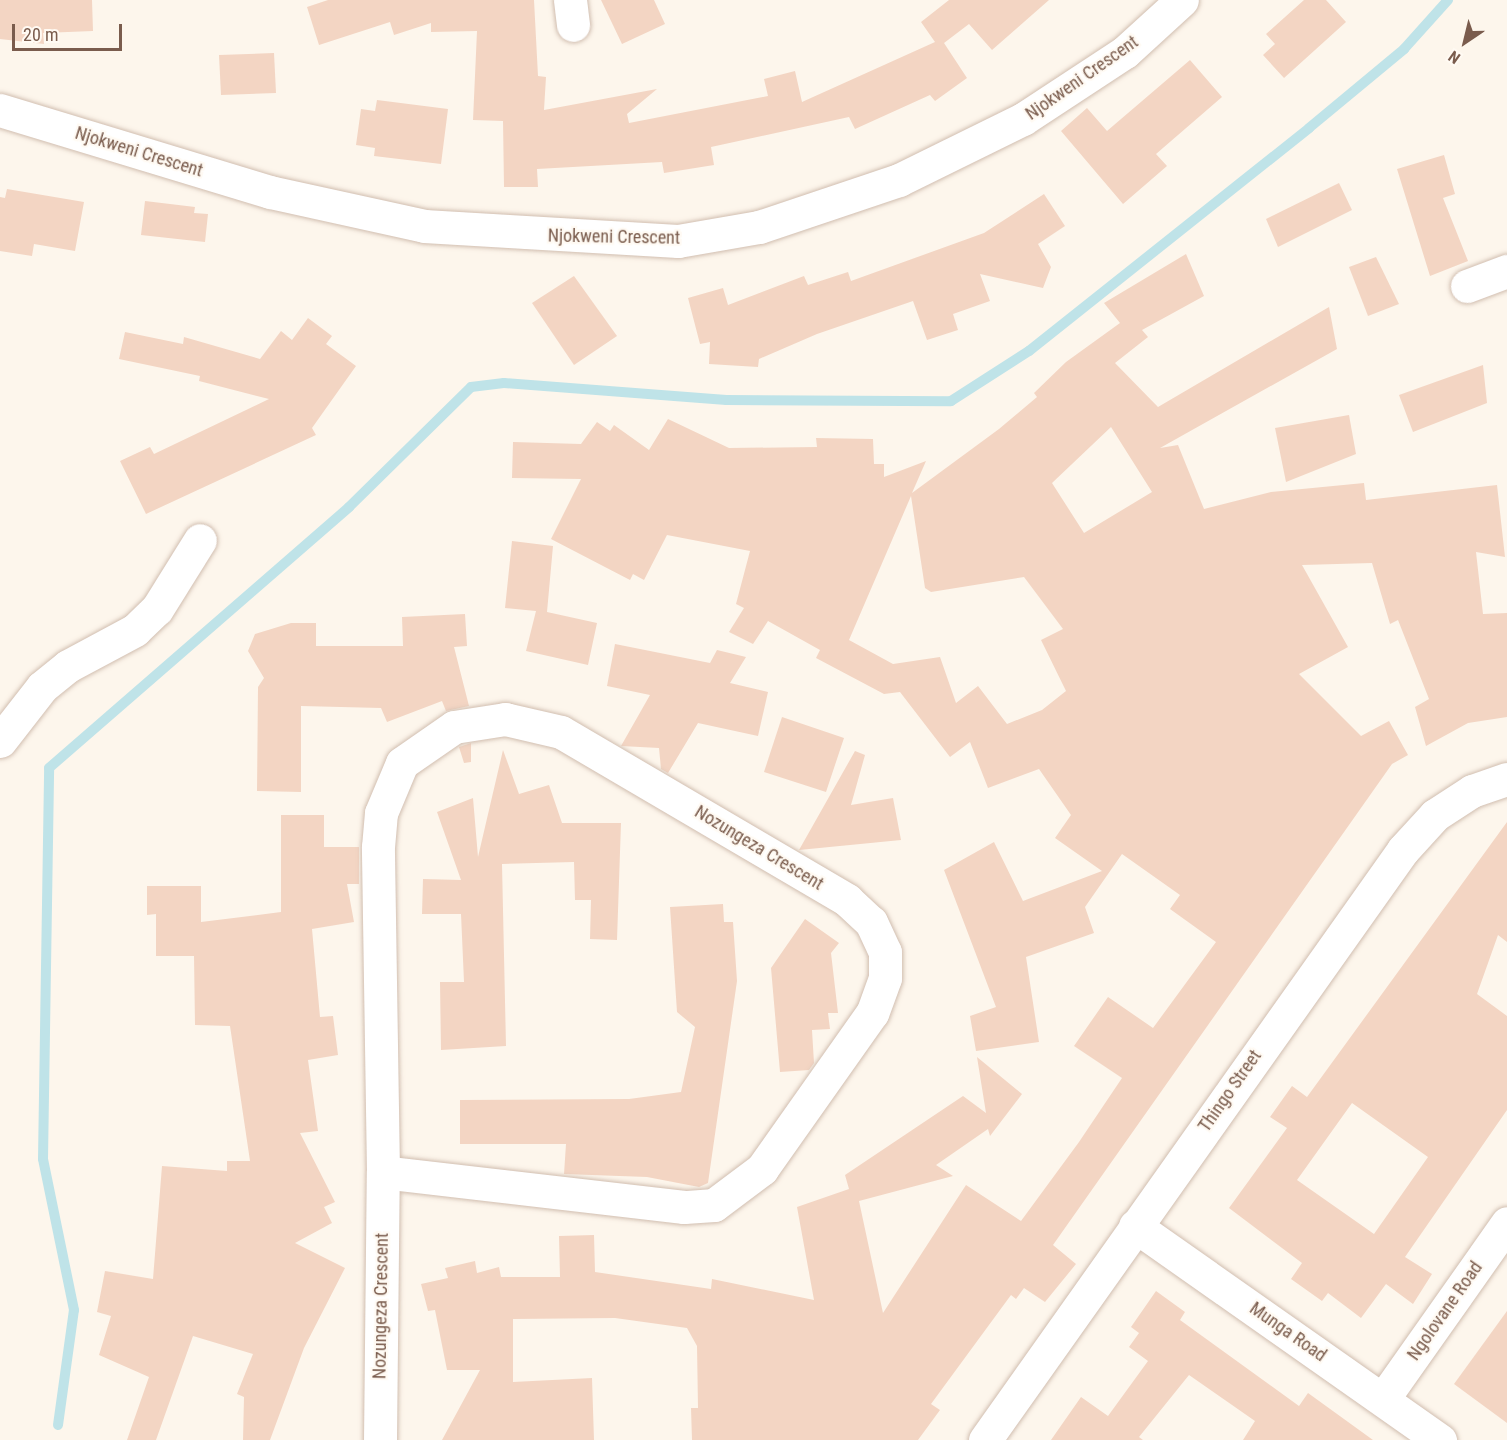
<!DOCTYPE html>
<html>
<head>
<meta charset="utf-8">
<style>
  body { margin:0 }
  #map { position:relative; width:1507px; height:1440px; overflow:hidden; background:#fdf6ec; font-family:"Roboto Condensed",sans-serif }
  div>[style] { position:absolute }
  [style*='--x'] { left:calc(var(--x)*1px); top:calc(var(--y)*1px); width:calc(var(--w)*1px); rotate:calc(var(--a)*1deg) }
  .stream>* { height:10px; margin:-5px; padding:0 5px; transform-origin:5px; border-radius:5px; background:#bfe3e8 }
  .building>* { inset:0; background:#f3d5c3 }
  .roads { filter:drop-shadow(0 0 2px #d1beb0) drop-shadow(0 0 2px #d1beb0) }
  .minor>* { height:33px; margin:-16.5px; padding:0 16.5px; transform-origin:16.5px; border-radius:16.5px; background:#fff }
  span { translate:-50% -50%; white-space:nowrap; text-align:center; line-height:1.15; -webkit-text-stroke:4.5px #fffaf3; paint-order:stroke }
  .street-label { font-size:18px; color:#7a5c4d }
  .north { position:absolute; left:1435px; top:12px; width:60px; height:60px; -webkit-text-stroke:4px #fffaf3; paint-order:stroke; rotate:215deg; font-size:16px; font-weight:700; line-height:24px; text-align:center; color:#7a5c4d }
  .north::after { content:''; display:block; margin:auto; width:21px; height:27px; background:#7a5c4d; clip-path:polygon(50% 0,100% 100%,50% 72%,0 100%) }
  .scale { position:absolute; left:12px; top:24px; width:110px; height:27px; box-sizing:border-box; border:3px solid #7a5c4d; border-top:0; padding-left:8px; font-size:18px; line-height:21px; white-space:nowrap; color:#7a5c4d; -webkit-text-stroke:4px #fffaf3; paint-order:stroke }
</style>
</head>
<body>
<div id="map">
  <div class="stream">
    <i style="--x:58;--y:1425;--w:116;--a:-82.1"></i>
    <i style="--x:74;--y:1310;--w:154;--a:-101.6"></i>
    <i style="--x:43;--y:1159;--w:391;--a:-89.1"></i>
    <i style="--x:49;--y:768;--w:398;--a:-41"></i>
    <i style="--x:349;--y:507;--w:171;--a:-44.5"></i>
    <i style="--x:471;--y:387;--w:33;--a:-7"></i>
    <i style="--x:504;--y:383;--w:223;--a:4.4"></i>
    <i style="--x:726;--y:400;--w:225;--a:0.3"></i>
    <i style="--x:951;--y:401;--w:93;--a:-32.7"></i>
    <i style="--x:1029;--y:351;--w:358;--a:-38.5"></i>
    <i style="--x:1309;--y:128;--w:124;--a:-39.7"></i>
    <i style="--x:1404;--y:49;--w:66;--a:-48.1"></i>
  </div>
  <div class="building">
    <i style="clip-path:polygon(0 0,92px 0,93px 31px,43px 33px,44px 44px,0 39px)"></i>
    <i style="clip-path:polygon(328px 0,534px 0,538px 76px,546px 77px,544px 110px,657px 89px,627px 114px,629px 123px,768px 96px,764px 79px,795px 71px,802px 102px,935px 42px,921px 22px,949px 0,1049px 0,992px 50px,969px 24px,944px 43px,967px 78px,935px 101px,930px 95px,855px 129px,849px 117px,711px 147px,714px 165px,664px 173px,662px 162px,537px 169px,538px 187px,504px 187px,503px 121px,473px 120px,477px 31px,431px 32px,431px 23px,394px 35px,390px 22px,319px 45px,307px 7px)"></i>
    <i style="clip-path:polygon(601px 0,654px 0,665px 24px,622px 44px)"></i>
    <i style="clip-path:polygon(1304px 0,1326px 0,1346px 22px,1284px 78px,1263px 55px,1275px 44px,1266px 34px)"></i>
    <i style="clip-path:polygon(274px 53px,276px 93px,221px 95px,219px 55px)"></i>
    <i style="clip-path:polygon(1190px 60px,1222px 97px,1156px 154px,1167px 166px,1123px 204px,1061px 131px,1087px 108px,1107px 131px)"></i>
    <i style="clip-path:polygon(377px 100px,448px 109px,441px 164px,374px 156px,375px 148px,356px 145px,361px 109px,375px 111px)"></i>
    <i style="clip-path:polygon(1444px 155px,1455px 194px,1443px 198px,1468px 261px,1430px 276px,1397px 169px)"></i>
    <i style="clip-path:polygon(1339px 183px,1352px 210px,1278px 247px,1266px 219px)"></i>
    <i style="clip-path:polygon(7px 189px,84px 202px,75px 251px,34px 244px,32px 256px,0 251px,0 197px,5px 198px)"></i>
    <i style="clip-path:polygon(1044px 194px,1065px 226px,1038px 244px,1051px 267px,1043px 288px,980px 274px,990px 301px,953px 314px,958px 330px,927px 340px,913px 301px,817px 334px,759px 359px,758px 367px,709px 364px,710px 342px,700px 344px,688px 298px,723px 288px,728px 305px,804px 276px,808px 285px,848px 272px,851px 281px,984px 233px)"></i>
    <i style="clip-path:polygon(145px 201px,195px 207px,194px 213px,208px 214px,205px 242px,141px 235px)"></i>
    <i style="clip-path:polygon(evenodd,1186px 254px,1204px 296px,1142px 330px,1148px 337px,1115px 363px,1158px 407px,1329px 307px,1337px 349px,1160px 448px,1178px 445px,1204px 509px,1271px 492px,1364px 483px,1366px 500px,1497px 485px,1505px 557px,1476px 552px,1483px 614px,1507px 613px,1507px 717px,1468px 723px,1426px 746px,1415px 707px,1429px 699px,1398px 620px,1390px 624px,1372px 563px,1302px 565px,1348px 647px,1299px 674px,1361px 736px,1389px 721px,1408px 755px,1392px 764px,1053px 1245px,1076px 1264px,1045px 1302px,1024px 1288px,1016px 1299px,1011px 1295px,931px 1404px,940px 1410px,918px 1440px,692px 1440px,691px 1408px,698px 1408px,697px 1346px,687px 1328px,615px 1318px,513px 1319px,513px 1382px,592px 1378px,594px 1440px,442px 1440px,480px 1370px,447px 1370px,435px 1310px,428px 1311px,421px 1284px,448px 1278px,445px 1268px,475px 1261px,477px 1273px,499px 1267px,501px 1277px,560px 1277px,559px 1236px,594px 1235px,595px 1272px,711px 1289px,712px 1279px,814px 1300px,797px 1207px,849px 1189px,845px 1175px,963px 1096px,986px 1113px,977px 1057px,1022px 1094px,990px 1136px,988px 1129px,936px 1165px,953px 1176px,859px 1201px,883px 1313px,966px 1185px,1021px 1221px,1079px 1142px,1122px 1078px,1074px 1046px,1108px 997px,1153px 1028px,1216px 942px,1170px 909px,1180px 895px,1122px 854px,1085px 907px,1094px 933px,1026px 957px,1039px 1042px,976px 1051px,970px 1016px,996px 1007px,944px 870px,994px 842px,1023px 901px,1102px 871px,1055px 838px,1071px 815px,1039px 769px,988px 788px,970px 742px,950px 757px,900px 692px,884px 694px,816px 658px,820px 650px,768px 621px,753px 644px,729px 632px,744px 608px,736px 604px,750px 551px,667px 535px,644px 580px,633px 574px,630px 580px,551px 539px,581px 479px,512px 478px,513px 442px,581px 444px,597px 422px,610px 431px,614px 425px,649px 450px,668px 419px,729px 448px,817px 447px,816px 438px,873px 439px,874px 464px,884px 464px,884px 477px,926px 461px,912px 493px,999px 429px,1037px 397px,1034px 393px,1066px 362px,1120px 323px,1104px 303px,1186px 254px,1111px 427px,1152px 492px,1084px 533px,1052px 483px,1111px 427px,1186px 254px,911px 496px,925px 588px,931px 592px,1024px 577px,1063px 629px,1041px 640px,1066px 691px,1042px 710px,1007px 724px,978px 686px,956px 703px,940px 657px,893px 664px,849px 640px,911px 496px)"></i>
    <i style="clip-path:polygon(1376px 257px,1399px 304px,1368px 316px,1349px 267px)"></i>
    <i style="clip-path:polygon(574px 276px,617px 336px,574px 365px,532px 303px)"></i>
    <i style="clip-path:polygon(308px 318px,332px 336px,326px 344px,356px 366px,312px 428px,316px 435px,146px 514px,120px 461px,150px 447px,154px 454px,269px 399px,199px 381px,200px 376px,119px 359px,125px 332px,183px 344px,184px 337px,260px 359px,281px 331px,292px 340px)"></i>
    <i style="clip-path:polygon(1483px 365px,1487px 403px,1413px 432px,1399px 395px)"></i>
    <i style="clip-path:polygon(1349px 415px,1356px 454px,1286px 482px,1275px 428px)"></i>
    <i style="clip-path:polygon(512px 541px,553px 546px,547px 612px,597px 623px,588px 665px,526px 651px,536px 611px,505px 608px)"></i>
    <i style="clip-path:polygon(465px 614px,467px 646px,454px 647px,469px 706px,446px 711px,442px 701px,387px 722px,381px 708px,301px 706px,301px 792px,257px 791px,258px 687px,264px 678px,248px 651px,255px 634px,291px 623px,316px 623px,316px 646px,403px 646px,402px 617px)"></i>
    <i style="clip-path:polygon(615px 644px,710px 663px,717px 650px,746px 657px,730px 683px,768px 692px,758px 736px,698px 723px,668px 773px,661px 769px,659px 748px,621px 746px,650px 695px,607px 686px)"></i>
    <i style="clip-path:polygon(782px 717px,844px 738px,826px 792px,764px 772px)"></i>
    <i style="clip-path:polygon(471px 743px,471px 762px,464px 763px,459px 747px)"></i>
    <i style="clip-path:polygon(503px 750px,519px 794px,549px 785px,562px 823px,621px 823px,617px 940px,590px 939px,591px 900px,575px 900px,574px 862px,502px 864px,506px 1046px,441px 1050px,440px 982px,464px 982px,461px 914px,422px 914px,423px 879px,461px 880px,437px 812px,473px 798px,478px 857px)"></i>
    <i style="clip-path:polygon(855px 751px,865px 755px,851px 805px,893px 798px,901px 840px,799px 850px)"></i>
    <i style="clip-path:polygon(281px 815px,324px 815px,324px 847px,359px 847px,359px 884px,347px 884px,354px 922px,312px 929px,320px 1017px,333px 1016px,338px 1055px,308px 1060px,318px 1131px,300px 1133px,335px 1202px,324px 1207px,332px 1223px,295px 1243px,345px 1268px,304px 1348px,270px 1440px,243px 1440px,244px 1397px,237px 1394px,253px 1354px,193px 1336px,156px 1440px,127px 1440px,149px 1377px,99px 1355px,111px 1316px,97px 1312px,105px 1271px,153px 1279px,162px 1166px,227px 1171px,227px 1161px,250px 1161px,230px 1026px,195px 1025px,194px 956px,156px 956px,156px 914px,147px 915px,147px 886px,201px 886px,201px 922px,281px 912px)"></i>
    <i style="clip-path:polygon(evenodd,1507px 822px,1507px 942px,1498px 935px,1477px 994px,1507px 1016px,1507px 1110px,1405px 1257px,1432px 1274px,1413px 1304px,1386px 1284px,1361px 1318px,1328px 1293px,1322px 1301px,1291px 1279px,1302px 1263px,1229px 1208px,1287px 1128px,1270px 1117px,1292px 1086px,1307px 1097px,1507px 822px,1352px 1103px,1428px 1157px,1374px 1234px,1297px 1180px,1352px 1103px)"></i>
    <i style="clip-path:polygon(723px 904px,724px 922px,733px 922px,737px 981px,708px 1183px,699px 1187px,647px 1177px,564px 1174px,566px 1144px,460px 1144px,460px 1100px,629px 1099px,681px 1092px,695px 1027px,677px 1012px,670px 907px)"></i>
    <i style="clip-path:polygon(805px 919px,839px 943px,831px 953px,838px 1013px,828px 1013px,830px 1029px,812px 1030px,814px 1063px,809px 1070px,780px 1072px,771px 968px)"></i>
    <i style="clip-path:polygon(1156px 1291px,1185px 1312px,1180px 1320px,1299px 1406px,1308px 1393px,1373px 1440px,1243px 1440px,1255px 1421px,1189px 1375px,1139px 1437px,1143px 1440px,1051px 1440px,1081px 1397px,1108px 1416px,1148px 1361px,1129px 1347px,1139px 1333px,1131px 1327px)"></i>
    <i style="clip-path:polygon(1507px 1311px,1507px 1423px,1454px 1384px)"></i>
  </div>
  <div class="roads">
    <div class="minor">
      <i style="--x:570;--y:0;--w:25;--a:83"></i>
      <i style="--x:0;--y:110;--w:282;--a:16.9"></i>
      <i style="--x:270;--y:192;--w:158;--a:12.4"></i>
      <i style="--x:424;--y:226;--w:254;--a:3.4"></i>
      <i style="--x:678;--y:241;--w:82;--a:-9.8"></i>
      <i style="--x:759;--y:227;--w:148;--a:-18.6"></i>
      <i style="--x:899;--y:180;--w:138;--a:-26.2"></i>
      <i style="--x:1023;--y:119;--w:122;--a:-33.3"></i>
      <i style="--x:1125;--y:52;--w:77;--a:-42.4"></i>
      <i style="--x:1467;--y:286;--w:43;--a:-20.6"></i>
      <i style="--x:0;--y:741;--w:68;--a:-52.1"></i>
      <i style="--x:42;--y:687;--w:33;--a:-39"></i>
      <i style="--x:68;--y:666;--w:76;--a:-28.2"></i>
      <i style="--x:135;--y:630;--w:30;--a:-44"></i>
      <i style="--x:157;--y:609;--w:81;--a:-58.1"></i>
      <i style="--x:1135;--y:1226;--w:373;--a:35.1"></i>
      <i style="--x:1383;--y:1399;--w:215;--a:-54.8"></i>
      <i style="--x:380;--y:1440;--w:268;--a:-89.4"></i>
      <i style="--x:383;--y:1172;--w:325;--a:-90.9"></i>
      <i style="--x:378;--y:847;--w:34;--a:-85"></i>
      <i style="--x:381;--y:813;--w:54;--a:-67.2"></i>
      <i style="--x:402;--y:763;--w:63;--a:-34.7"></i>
      <i style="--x:454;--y:727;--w:52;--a:-8.9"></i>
      <i style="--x:505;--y:719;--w:57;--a:13.1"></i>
      <i style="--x:561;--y:732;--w:332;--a:30.4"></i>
      <i style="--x:847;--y:900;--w:33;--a:43"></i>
      <i style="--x:871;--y:922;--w:33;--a:65"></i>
      <i style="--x:885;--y:952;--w:26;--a:90"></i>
      <i style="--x:885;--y:978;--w:37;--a:110"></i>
      <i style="--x:872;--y:1013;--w:191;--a:125.2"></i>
      <i style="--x:762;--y:1169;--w:60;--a:143.1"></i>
      <i style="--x:714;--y:1205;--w:30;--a:176"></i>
      <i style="--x:684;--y:1207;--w:303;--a:-173.4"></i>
      <i style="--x:985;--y:1440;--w:723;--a:-54.68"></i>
      <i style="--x:1403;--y:850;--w:47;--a:-47.6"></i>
      <i style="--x:1435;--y:815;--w:44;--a:-33"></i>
      <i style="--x:1472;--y:791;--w:37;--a:-19"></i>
    </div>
  </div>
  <div class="street-label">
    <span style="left:1082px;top:78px;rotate:-35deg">Njokweni Crescent</span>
    <span style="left:139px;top:152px;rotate:17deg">Njokweni Crescent</span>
    <span style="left:614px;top:237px;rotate:1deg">Njokweni Crescent</span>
    <span style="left:759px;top:848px;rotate:31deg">Nozungeza Crescent</span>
    <span style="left:1230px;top:1091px;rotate:-55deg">Thingo Street</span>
    <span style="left:381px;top:1306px;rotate:-89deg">Nozungeza Crescent</span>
    <span style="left:1445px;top:1311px;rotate:-55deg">Ngolovane Road</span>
    <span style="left:1288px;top:1332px;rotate:35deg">Munga Road</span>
  </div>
  <div class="north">N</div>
  <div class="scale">20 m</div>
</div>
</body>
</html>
